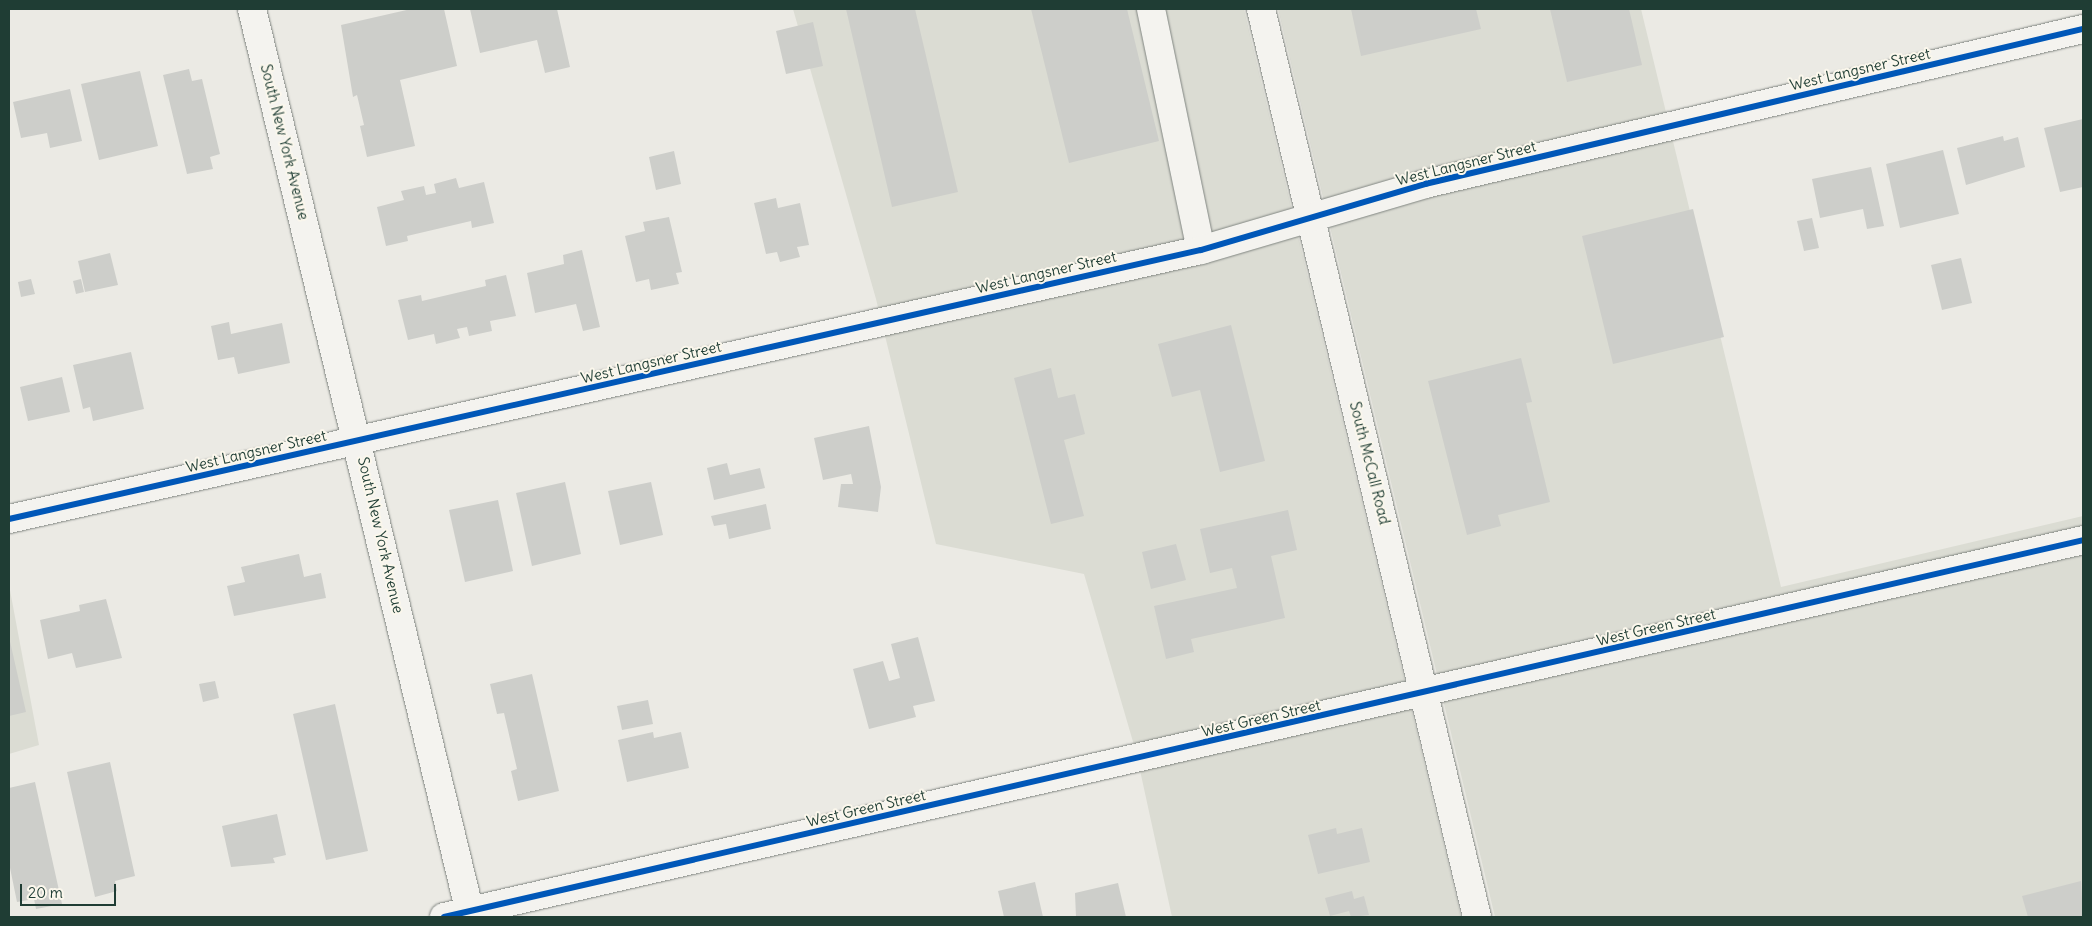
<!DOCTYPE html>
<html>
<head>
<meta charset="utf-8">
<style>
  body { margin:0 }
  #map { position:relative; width:2092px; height:926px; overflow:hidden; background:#ebeae4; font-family:Delius,sans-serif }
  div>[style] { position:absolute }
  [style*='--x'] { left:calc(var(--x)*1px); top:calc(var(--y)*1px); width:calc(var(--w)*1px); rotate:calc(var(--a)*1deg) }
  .built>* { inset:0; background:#dbdcd3 }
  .building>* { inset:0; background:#cdceca }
  .roads { filter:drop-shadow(0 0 1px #808581) drop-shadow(0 0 1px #808581) }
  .minor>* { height:28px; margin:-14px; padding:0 14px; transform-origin:14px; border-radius:14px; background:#f4f3ef }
  .cycleway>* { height:6px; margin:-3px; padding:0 3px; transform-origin:3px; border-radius:3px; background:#0057b8 }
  span { translate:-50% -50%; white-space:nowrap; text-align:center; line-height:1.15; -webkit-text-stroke:4px #fbf7ec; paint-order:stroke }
  .street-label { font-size:15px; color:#1f3d34 }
  .frame { position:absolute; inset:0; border:10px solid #1f3d34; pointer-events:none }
  .scale { position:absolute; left:20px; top:884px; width:96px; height:22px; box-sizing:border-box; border:2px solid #1f3d34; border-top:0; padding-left:6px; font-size:15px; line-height:18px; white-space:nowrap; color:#1f3d34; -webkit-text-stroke:4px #fbf7ec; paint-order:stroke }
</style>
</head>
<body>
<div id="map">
  <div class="built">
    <i style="clip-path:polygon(793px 9px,1244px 9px,1461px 917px,1172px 917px,1136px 752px,1084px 574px,936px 544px,876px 299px)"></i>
    <i style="clip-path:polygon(1278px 9px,1641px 9px,1781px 587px,2083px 516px,2083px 917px,1495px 917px)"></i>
    <i style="clip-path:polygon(9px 585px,39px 745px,9px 754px)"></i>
  </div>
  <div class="building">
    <i style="clip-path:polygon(411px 9px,444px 9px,457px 66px,400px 80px,415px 146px,367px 157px,360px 126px,364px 125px,357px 95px,353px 97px,341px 25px)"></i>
    <i style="clip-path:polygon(470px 9px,557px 9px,570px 67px,545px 73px,537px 40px,480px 53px)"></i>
    <i style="clip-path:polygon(846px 9px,915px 9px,958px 192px,892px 207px)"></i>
    <i style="clip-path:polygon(1031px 9px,1127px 9px,1159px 141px,1069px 163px)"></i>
    <i style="clip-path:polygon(1351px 9px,1476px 9px,1481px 29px,1361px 56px)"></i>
    <i style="clip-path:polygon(1550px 9px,1629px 9px,1642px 65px,1567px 82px)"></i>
    <i style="clip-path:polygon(813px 22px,823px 66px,786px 74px,776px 31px)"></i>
    <i style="clip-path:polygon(189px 69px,192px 81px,202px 79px,220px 154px,210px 157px,213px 169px,187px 174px,163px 75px)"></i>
    <i style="clip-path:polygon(140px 71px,158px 146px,99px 160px,81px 84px)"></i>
    <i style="clip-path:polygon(70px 89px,82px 141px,50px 148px,47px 133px,21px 138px,13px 102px)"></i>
    <i style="clip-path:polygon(2083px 119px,2083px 187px,2060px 192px,2044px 128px)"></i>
    <i style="clip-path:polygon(2003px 136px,2004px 141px,2018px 137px,2025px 167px,1966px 185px,1957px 148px)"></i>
    <i style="clip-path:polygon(1943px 150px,1959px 214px,1900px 228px,1886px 164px)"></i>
    <i style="clip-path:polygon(674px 151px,681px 184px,656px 190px,649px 157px)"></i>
    <i style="clip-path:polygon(1871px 167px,1884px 226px,1867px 229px,1863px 209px,1820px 218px,1812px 179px)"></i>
    <i style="clip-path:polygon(456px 178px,459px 188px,484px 182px,494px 223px,472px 228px,471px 221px,407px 236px,408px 241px,386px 246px,377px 207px,404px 200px,401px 191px,424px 186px,426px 195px,436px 193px,434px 184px)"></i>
    <i style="clip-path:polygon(776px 198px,778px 208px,800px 203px,809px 245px,797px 247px,800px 257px,780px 262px,777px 252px,766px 254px,754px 203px)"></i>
    <i style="clip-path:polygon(1693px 209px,1724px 337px,1613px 364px,1582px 236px)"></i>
    <i style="clip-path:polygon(669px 217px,682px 272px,676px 273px,679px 284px,651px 290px,649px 279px,636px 282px,625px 236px,645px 231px,643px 222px)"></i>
    <i style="clip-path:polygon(1812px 218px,1819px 248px,1804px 251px,1797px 221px)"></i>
    <i style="clip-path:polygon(582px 250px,600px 327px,583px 331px,576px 304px,535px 313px,527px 273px,564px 264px,563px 255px)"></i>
    <i style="clip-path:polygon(110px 253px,118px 285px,85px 292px,78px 261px)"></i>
    <i style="clip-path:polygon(1961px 258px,1972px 303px,1942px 310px,1931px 265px)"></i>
    <i style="clip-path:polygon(506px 275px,516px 316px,490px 321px,492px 331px,469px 336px,467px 327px,457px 329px,460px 338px,436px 344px,434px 334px,408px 340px,398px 300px,421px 295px,422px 301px,486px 286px,485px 280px)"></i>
    <i style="clip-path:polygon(31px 279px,35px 294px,21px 297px,18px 282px)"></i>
    <i style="clip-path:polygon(81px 279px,84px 292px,76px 294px,73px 281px)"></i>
    <i style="clip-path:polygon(229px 322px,231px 334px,282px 323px,290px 363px,238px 374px,234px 357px,218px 360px,211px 326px)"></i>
    <i style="clip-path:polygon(1231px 325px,1265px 461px,1220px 472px,1200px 390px,1172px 397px,1158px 344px)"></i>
    <i style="clip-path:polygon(131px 352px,144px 409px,93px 421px,90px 407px,83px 409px,73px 365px)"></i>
    <i style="clip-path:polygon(1521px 358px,1532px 402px,1526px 403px,1550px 502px,1498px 515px,1501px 526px,1467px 535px,1428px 381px)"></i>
    <i style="clip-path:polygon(1051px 368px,1058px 398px,1075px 394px,1085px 434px,1064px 440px,1084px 516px,1051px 524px,1014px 378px)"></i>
    <i style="clip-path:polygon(62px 377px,70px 412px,28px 421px,20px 387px)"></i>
    <i style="clip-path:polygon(869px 426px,881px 487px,878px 512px,838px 507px,841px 484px,853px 484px,851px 474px,823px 480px,814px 438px)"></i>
    <i style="clip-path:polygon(727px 463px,730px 475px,760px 468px,765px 488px,714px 500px,707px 468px)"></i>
    <i style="clip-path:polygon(565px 482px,581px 554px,532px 566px,516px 493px)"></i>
    <i style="clip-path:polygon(651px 482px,663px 535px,620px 545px,608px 491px)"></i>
    <i style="clip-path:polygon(498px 500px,513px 571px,465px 582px,449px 510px)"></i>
    <i style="clip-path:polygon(766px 504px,771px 529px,729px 539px,726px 524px,714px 526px,711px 516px)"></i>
    <i style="clip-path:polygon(1288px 510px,1297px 550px,1271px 556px,1285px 618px,1191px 639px,1194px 652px,1166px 659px,1154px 606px,1237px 588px,1232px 568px,1210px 573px,1200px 529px)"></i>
    <i style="clip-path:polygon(1176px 544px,1186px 580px,1151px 589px,1142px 552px)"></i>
    <i style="clip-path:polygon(299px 554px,304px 577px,321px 573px,326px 598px,234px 616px,227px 586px,245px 582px,241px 567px)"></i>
    <i style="clip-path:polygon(106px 599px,122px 658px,76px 668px,72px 653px,48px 659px,40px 620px,80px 611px,79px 605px)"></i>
    <i style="clip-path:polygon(9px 637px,26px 712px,9px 716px)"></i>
    <i style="clip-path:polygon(918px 637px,935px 701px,913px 706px,916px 717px,869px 729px,853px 669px,883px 661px,889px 681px,900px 678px,891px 644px)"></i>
    <i style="clip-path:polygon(532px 674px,559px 791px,518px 801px,511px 771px,517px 769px,504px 713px,497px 714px,490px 684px)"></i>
    <i style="clip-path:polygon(215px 681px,219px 698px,203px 702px,199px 684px)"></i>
    <i style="clip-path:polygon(648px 700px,653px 724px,622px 730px,617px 706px)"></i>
    <i style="clip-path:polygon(335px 704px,368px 851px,326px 860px,293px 714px)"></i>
    <i style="clip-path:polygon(653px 732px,654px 738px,681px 732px,689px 768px,627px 782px,618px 740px)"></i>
    <i style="clip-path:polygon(110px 762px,135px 876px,115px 881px,117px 891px,95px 897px,67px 772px)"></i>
    <i style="clip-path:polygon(35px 782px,62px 904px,36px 909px,34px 899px,17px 902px,9px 863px,9px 788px)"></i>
    <i style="clip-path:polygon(277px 814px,286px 855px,273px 858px,275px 863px,231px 867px,222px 826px)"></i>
    <i style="clip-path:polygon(1336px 828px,1337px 834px,1362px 828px,1370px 862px,1318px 874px,1308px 835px)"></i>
    <i style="clip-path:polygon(2081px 881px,2083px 917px,2028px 917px,2022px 896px)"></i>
    <i style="clip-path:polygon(1035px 882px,1043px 917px,1004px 917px,998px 891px)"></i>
    <i style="clip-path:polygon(1118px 883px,1126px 917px,1076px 917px,1075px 893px)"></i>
    <i style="clip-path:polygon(1352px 891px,1354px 899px,1364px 896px,1369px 915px,1351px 917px,1349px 911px,1330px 916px,1325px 898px)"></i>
  </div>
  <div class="roads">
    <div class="minor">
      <i style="--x:252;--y:9;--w:934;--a:76.44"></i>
      <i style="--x:1151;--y:9;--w:246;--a:78.3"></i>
      <i style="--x:1261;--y:9;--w:933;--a:76.62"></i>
      <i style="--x:9;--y:519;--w:1222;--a:-12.72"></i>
      <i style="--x:1201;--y:250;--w:234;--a:-16.4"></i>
      <i style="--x:1425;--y:184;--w:676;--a:-13.26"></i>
      <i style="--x:444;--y:917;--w:1682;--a:-12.95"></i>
    </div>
  </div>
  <div class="cycleway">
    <i style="--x:9;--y:519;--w:1222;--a:-12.72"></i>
    <i style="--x:1201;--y:250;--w:234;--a:-16.4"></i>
    <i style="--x:1425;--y:184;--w:676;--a:-13.26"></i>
    <i style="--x:444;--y:917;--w:1682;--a:-12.95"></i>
  </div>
  <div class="street-label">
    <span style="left:1860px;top:69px;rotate:-13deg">West Langsner Street</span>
    <span style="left:285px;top:142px;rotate:76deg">South New York Avenue</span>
    <span style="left:1466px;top:163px;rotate:-14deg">West Langsner Street</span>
    <span style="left:1046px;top:272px;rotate:-13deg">West Langsner Street</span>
    <span style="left:651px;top:362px;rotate:-13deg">West Langsner Street</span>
    <span style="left:256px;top:451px;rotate:-13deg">West Langsner Street</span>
    <span style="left:1370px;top:463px;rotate:76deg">South McCall Road</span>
    <span style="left:381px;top:535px;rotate:77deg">South New York Avenue</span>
    <span style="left:1656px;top:627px;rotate:-13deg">West Green Street</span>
    <span style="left:1261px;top:718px;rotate:-13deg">West Green Street</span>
    <span style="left:866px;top:808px;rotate:-13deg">West Green Street</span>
  </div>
  <div class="frame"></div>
  <div class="scale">20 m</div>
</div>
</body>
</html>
